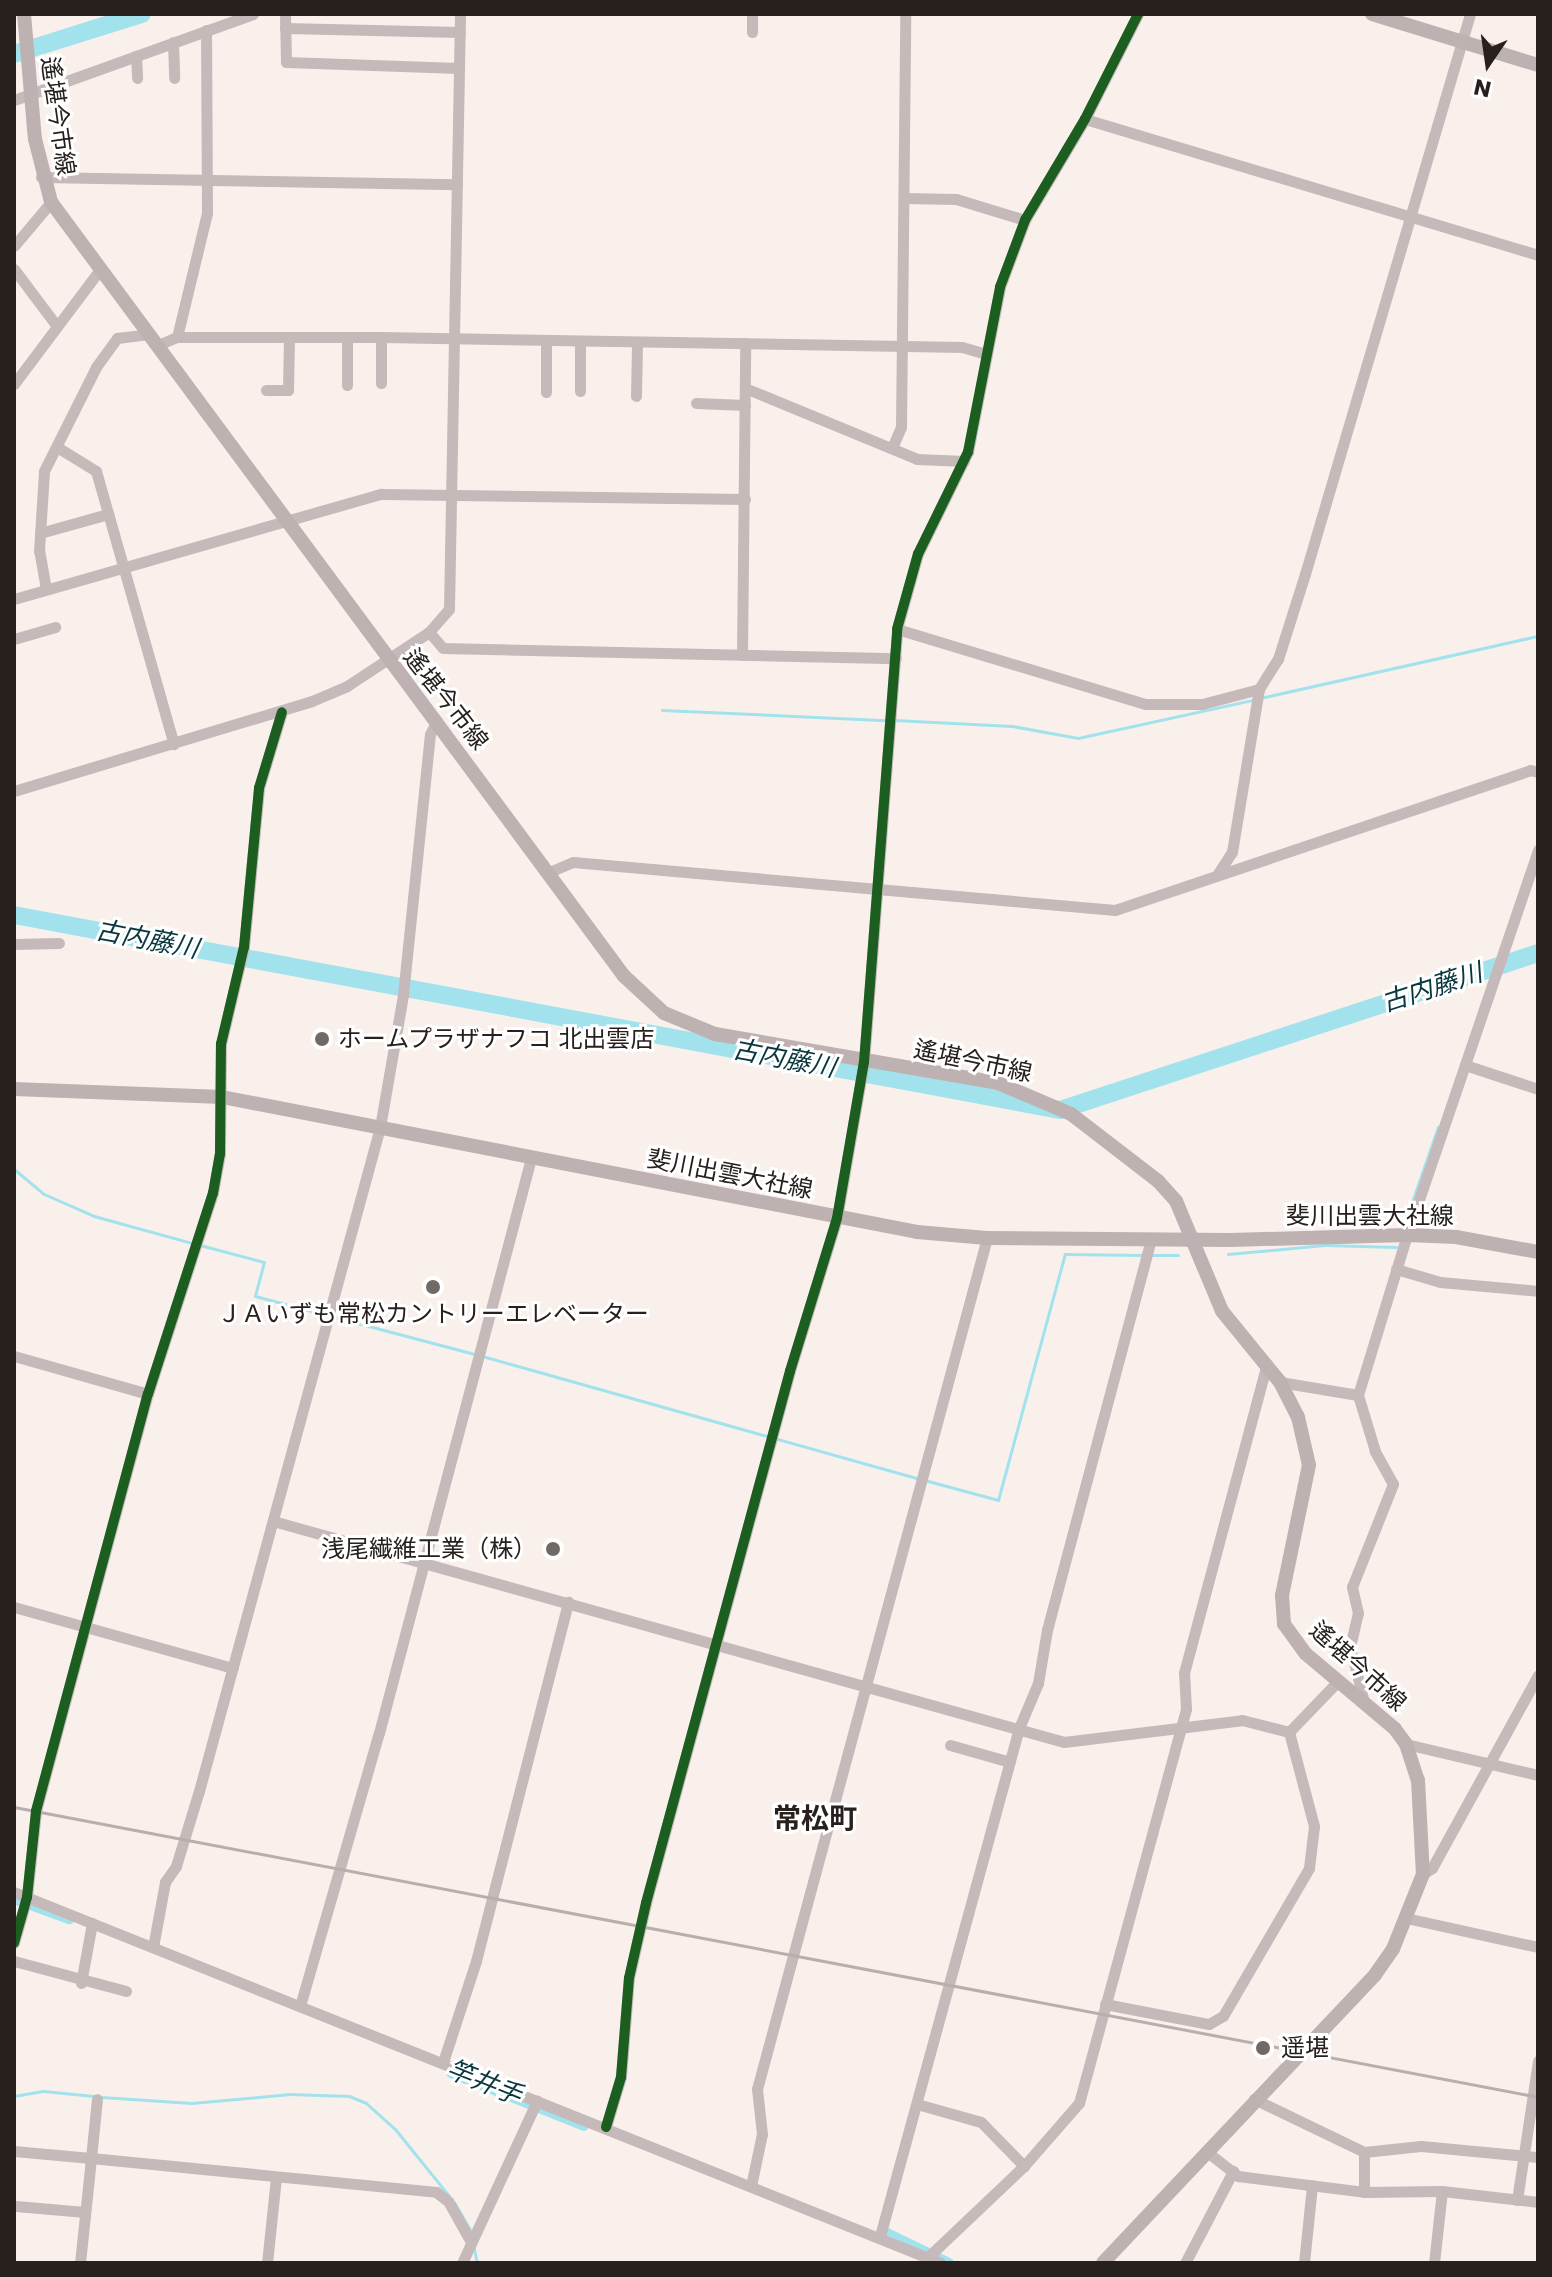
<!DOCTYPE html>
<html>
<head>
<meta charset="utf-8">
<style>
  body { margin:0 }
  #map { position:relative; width:1552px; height:2277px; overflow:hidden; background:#f9f0ec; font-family:Poppins,"Noto Sans JP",sans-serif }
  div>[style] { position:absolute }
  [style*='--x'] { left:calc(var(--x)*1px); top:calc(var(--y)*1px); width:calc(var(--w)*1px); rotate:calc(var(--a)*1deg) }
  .stream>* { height:3px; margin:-1.5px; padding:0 1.5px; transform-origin:1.5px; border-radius:1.5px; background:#a2e2ec }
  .canal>* { height:10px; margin:-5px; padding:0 5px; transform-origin:5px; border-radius:5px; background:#a2e2ec }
  .river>* { height:18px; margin:-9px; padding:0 9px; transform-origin:9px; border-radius:9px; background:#a2e2ec }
  .minor>* { height:11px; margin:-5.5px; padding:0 5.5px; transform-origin:5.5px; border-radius:5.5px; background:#c5b9ba }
  .major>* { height:14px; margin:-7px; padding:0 7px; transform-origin:7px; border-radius:7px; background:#beb1b1 }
  .rail>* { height:3px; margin:-1.5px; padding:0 1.5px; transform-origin:1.5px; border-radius:1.5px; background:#b7aead }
  .cycleway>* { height:10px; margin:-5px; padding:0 5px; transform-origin:5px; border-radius:5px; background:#1b5e20 }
  .dots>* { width:22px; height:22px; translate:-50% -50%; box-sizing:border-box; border:4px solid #fff; border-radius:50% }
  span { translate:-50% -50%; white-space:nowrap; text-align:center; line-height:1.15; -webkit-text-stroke:6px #fff; paint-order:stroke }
  .street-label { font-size:24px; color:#27201d }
  .poi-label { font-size:24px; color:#27201d }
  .left { translate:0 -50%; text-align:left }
  .right { translate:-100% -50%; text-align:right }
  .water-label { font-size:26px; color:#08373e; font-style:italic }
  .quarter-label { font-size:28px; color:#27201d; font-weight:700 }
  .frame { position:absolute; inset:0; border:16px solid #27201d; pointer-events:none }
  .north { position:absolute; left:1448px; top:24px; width:80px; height:80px; -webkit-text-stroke:6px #fff; paint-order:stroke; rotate:193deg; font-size:22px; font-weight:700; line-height:32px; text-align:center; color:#27201d }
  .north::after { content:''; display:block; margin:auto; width:28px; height:36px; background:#27201d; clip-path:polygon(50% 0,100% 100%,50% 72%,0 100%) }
</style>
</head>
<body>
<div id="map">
  <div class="stream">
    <i style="--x:113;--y:14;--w:9;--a:72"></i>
    <i style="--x:1260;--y:698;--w:285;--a:-12.6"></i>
    <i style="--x:662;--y:710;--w:224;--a:2.6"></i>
    <i style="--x:894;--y:720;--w:118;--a:2.9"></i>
    <i style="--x:1012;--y:726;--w:67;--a:10.3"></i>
    <i style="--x:1078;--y:738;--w:179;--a:-12.3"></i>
    <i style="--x:14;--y:1169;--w:39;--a:40"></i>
    <i style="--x:44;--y:1194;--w:55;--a:23.7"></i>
    <i style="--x:94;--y:1216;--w:102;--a:15.4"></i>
    <i style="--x:1404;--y:1225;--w:104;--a:-70.9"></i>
    <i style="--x:200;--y:1245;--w:66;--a:14.9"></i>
    <i style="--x:264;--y:1262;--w:35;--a:105"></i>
    <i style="--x:255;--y:1296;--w:227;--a:14.8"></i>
    <i style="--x:1228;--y:1254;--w:97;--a:-5.3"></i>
    <i style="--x:1325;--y:1245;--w:71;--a:1.6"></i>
    <i style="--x:1151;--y:1255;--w:27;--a:0"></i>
    <i style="--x:482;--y:1356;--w:452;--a:15.7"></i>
    <i style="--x:924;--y:1480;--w:77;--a:15.1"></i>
    <i style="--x:998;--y:1500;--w:255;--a:-74.8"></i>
    <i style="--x:1065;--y:1254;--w:78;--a:0.7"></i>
    <i style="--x:14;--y:2096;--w:29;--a:-10"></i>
    <i style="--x:43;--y:2091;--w:51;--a:5.6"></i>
    <i style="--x:101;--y:2097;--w:91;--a:3.8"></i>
    <i style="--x:192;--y:2103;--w:98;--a:-5.2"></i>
    <i style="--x:290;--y:2094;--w:59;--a:1.9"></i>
    <i style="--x:349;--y:2096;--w:18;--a:22"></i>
    <i style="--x:366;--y:2103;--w:39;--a:42"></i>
    <i style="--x:395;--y:2129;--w:86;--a:51.1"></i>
    <i style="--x:454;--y:2202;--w:32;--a:60"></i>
    <i style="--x:474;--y:2249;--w:14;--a:78"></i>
  </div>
  <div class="canal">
    <i style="--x:14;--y:1899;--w:59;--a:20"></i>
    <i style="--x:451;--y:2073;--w:143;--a:21.7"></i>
    <i style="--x:876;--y:2237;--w:12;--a:-20"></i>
    <i style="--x:887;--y:2233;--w:69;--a:25.8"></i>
  </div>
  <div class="river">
    <i style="--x:14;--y:54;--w:134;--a:-17.4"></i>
    <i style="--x:14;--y:915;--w:1064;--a:10.56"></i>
    <i style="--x:1060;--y:1110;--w:503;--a:-18.18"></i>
  </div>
  <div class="minor">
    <i style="--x:285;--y:14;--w:48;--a:88.8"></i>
    <i style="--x:286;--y:62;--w:173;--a:2"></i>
    <i style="--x:285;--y:28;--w:175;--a:1.3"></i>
    <i style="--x:752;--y:32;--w:18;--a:-90"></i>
    <i style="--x:173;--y:42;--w:36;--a:88"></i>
    <i style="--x:136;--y:56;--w:22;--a:87"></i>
    <i style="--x:14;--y:100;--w:254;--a:-19.8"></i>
    <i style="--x:1085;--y:119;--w:473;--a:16.7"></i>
    <i style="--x:41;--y:177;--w:416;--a:1"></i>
    <i style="--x:905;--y:198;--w:51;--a:1.1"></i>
    <i style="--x:956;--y:199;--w:72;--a:16.9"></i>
    <i style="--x:14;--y:246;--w:57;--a:-49.9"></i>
    <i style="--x:14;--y:269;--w:70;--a:53.1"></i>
    <i style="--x:177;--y:337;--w:128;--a:-76.4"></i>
    <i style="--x:207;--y:213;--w:183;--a:-90.3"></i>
    <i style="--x:347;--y:337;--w:48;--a:90"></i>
    <i style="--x:381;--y:337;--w:46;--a:90"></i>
    <i style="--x:158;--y:345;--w:21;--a:-23"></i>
    <i style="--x:177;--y:337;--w:204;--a:0"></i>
    <i style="--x:381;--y:337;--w:581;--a:0.99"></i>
    <i style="--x:962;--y:347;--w:26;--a:16"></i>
    <i style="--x:14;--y:384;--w:145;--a:-53.1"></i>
    <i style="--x:745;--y:388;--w:186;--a:22.4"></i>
    <i style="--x:917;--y:459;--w:47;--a:2.4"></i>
    <i style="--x:266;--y:390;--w:22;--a:0"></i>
    <i style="--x:288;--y:390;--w:53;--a:-88.9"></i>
    <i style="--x:580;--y:391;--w:49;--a:-90"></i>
    <i style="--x:546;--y:392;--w:50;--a:-90"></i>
    <i style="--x:636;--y:396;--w:54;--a:-88.9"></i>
    <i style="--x:696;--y:403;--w:49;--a:2.3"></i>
    <i style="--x:57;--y:447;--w:46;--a:31.6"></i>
    <i style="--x:96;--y:471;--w:284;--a:74.1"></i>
    <i style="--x:892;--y:448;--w:23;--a:-67"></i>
    <i style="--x:901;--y:427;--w:413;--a:-89.4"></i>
    <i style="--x:40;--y:533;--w:71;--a:-15.6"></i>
    <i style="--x:46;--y:589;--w:39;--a:-100"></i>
    <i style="--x:39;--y:551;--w:80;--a:-86.4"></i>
    <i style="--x:44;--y:471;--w:116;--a:-63.4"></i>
    <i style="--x:96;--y:367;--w:36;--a:-54"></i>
    <i style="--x:117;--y:338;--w:32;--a:-7"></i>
    <i style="--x:14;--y:599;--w:382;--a:-16"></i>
    <i style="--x:381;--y:494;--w:364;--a:0.8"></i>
    <i style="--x:897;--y:629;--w:260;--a:16.8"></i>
    <i style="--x:1146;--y:704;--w:56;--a:0"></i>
    <i style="--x:1202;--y:704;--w:59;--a:-14.7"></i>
    <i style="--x:429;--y:632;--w:21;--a:49"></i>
    <i style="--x:443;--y:648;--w:453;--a:1.3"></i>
    <i style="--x:14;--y:639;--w:43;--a:-16.3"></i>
    <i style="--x:742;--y:655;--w:312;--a:-89.4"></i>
    <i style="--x:14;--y:791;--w:311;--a:-16.8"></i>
    <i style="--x:312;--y:701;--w:38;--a:-23"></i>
    <i style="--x:347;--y:686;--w:98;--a:-33.4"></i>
    <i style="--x:429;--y:632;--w:30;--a:-49"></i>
    <i style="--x:449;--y:609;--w:595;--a:-88.94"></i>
    <i style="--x:547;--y:873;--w:28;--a:-23"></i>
    <i style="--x:573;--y:862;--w:544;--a:5.06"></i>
    <i style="--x:1115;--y:910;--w:438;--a:-18.6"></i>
    <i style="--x:1530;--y:770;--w:8;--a:14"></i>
    <i style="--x:1217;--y:875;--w:27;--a:-57"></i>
    <i style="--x:1232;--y:852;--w:165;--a:-80.6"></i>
    <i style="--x:1259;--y:689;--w:36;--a:-58"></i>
    <i style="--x:1278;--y:659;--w:89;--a:-72.4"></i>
    <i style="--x:1305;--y:574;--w:584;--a:-73.58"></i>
    <i style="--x:14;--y:944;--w:45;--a:-1.3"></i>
    <i style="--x:1465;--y:1065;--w:77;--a:18.2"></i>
    <i style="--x:1396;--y:1269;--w:46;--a:16.5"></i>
    <i style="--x:1440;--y:1282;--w:98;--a:5.2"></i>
    <i style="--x:14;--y:1356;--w:139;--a:15.8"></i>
    <i style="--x:1280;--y:1382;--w:79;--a:9.5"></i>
    <i style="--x:273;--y:1521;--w:821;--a:15.61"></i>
    <i style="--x:1064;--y:1742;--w:179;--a:-7"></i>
    <i style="--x:1242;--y:1720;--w:49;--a:14.3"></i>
    <i style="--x:1289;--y:1732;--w:71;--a:-46.1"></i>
    <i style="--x:14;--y:1607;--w:227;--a:15.6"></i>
    <i style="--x:1364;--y:1702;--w:57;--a:-104.3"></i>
    <i style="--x:1350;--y:1647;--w:35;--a:-77"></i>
    <i style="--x:1358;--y:1613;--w:27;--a:-103"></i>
    <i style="--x:1352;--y:1587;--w:111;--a:-68.3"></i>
    <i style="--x:1393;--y:1484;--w:38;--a:-119"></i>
    <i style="--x:1375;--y:1451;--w:59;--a:-106.9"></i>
    <i style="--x:1358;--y:1395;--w:167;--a:-73"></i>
    <i style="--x:1407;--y:1235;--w:407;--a:-71.2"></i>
    <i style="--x:1406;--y:1744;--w:136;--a:13.2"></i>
    <i style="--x:950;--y:1745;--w:62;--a:15.8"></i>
    <i style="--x:1423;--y:1874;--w:11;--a:-34"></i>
    <i style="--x:1432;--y:1868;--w:220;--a:-61.2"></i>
    <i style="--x:14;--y:1892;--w:998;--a:21.81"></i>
    <i style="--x:1406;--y:1918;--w:135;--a:12.4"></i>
    <i style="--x:14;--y:1943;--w:48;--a:-74.2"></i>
    <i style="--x:27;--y:1897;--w:86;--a:-84"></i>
    <i style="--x:36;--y:1811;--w:432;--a:-75"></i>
    <i style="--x:148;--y:1394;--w:211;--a:-72.1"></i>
    <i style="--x:213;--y:1193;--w:40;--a:-80"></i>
    <i style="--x:220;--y:1154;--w:110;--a:-89.5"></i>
    <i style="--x:221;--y:1044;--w:100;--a:-76.7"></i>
    <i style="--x:244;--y:947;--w:160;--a:-84.6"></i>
    <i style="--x:259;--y:788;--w:79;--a:-73.2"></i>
    <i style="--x:153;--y:1947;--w:66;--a:-79.5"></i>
    <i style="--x:165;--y:1882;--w:19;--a:-55"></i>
    <i style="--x:176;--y:1866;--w:78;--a:-73"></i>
    <i style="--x:199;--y:1791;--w:688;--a:-74.75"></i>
    <i style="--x:380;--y:1127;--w:134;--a:-80.1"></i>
    <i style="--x:403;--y:995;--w:262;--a:-84.1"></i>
    <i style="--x:430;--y:734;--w:15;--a:-62"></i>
    <i style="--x:14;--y:1961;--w:116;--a:15"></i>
    <i style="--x:81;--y:1983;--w:61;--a:-79.6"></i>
    <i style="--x:1105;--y:2004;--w:106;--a:10.9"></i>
    <i style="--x:1209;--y:2024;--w:16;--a:-30"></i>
    <i style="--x:1223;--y:2016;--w:171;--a:-59.8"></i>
    <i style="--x:1309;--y:1868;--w:42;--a:-83.2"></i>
    <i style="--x:1314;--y:1826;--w:97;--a:-104.9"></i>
    <i style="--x:300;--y:2006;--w:284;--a:-73.9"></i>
    <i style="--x:379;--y:1733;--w:595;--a:-75.19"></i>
    <i style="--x:443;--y:2062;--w:106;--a:-71.9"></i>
    <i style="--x:476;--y:1961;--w:371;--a:-75.6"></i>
    <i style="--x:1254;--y:2099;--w:122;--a:25.7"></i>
    <i style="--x:1364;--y:2152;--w:57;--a:-6"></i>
    <i style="--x:1421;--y:2146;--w:118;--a:5.4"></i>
    <i style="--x:917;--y:2104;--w:66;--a:15.7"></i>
    <i style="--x:981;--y:2122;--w:62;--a:45.7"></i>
    <i style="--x:606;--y:2127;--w:52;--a:-73.3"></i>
    <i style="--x:621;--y:2077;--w:99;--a:-85.4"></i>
    <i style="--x:629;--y:1978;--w:77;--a:-77.2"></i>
    <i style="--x:646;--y:1903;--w:551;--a:-74.85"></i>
    <i style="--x:790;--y:1371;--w:160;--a:-72.9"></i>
    <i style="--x:837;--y:1218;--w:158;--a:-80.2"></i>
    <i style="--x:864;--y:1062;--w:434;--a:-85.6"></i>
    <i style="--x:897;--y:629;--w:78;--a:-74.4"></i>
    <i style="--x:918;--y:554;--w:114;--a:-63.9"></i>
    <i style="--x:968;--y:452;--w:168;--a:-79"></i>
    <i style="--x:1000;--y:287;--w:72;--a:-69.5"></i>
    <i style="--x:1025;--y:220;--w:117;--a:-59.3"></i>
    <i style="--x:1085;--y:119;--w:118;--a:-63.2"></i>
    <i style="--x:14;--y:2151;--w:77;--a:5.2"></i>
    <i style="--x:91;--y:2158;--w:59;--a:-84.2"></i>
    <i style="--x:1206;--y:2151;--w:41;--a:38"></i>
    <i style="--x:1238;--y:2176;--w:127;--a:7.2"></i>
    <i style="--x:1364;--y:2192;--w:78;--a:-0.7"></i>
    <i style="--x:1442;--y:2191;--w:97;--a:6.5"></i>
    <i style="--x:751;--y:2186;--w:53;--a:-78.1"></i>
    <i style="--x:762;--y:2134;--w:45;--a:-96.3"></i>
    <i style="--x:757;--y:2089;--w:882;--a:-74.88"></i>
    <i style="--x:1364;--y:2192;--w:40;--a:-90"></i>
    <i style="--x:1517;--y:2200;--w:141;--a:-81.4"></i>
    <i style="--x:16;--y:2206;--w:69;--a:5"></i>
    <i style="--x:880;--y:2236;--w:527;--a:-74.7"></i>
    <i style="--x:1019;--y:1728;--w:49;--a:-67.1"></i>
    <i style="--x:1038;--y:1683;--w:54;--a:-80.4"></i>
    <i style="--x:1047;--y:1630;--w:406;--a:-75.1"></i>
    <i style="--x:928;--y:2257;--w:132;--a:-43.5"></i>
    <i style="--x:1024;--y:2166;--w:84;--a:-48.9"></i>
    <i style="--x:1079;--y:2103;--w:408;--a:-74.8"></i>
    <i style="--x:1186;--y:1709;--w:36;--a:-93"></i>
    <i style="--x:1184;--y:1673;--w:320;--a:-75"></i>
    <i style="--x:80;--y:2263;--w:106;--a:-84"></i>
    <i style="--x:91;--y:2158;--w:347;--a:5.6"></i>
    <i style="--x:436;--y:2192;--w:15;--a:37"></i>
    <i style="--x:448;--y:2201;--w:47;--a:60.7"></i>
    <i style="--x:267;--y:2263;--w:85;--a:-84"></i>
    <i style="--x:462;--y:2263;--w:179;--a:-65.2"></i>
    <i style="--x:1185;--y:2263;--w:104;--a:-62.4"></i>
    <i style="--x:1304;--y:2263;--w:78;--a:-84.1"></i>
    <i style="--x:1434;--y:2263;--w:72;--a:-83.7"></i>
  </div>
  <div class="major">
    <i style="--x:24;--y:14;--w:125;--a:85"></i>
    <i style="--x:35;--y:139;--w:65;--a:75.7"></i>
    <i style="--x:51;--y:202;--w:963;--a:53.49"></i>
    <i style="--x:624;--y:976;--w:54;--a:42.8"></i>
    <i style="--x:664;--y:1013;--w:55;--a:22.4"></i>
    <i style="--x:715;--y:1034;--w:287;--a:9.8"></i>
    <i style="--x:998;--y:1083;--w:79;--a:23"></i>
    <i style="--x:1071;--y:1114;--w:110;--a:37.6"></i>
    <i style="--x:1158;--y:1181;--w:27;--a:48"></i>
    <i style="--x:1176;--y:1201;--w:119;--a:67.3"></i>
    <i style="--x:1222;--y:1311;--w:92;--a:50.8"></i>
    <i style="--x:1280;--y:1382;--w:39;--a:63"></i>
    <i style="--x:1298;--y:1417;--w:49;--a:77.1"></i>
    <i style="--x:1309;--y:1465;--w:133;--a:101.7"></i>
    <i style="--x:1282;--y:1595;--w:29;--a:86"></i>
    <i style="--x:1284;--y:1624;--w:37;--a:54"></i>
    <i style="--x:1306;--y:1654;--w:116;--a:40.1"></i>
    <i style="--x:1395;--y:1729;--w:19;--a:54"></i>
    <i style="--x:1406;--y:1744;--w:38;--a:72"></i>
    <i style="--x:1418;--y:1780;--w:94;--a:87"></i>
    <i style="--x:1423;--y:1874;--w:81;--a:111.8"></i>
    <i style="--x:1393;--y:1949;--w:32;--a:125"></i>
    <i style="--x:1375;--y:1975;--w:396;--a:133.4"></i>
    <i style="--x:1372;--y:14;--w:174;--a:17.1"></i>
    <i style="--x:14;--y:1089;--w:208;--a:2.2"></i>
    <i style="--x:222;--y:1097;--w:708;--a:10.99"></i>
    <i style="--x:917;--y:1232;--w:70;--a:4.9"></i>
    <i style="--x:987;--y:1238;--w:243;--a:0.5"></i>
    <i style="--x:1230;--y:1240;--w:177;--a:-1.6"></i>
    <i style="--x:1407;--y:1235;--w:49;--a:2.3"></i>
    <i style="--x:1456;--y:1237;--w:83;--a:10.4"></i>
  </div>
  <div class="rail">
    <i style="--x:14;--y:1807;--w:1551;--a:10.77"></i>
  </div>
  <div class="cycleway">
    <i style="--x:14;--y:1943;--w:48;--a:-74.2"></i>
    <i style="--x:27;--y:1897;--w:86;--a:-84"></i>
    <i style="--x:36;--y:1811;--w:432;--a:-75"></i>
    <i style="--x:148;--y:1394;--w:211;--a:-72.1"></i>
    <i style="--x:213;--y:1193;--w:40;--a:-80"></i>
    <i style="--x:220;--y:1154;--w:110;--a:-89.5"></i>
    <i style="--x:221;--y:1044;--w:100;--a:-76.7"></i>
    <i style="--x:244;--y:947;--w:160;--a:-84.6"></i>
    <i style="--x:259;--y:788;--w:79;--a:-73.2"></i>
    <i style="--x:606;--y:2127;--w:52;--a:-73.3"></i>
    <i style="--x:621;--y:2077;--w:99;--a:-85.4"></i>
    <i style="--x:629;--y:1978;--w:77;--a:-77.2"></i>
    <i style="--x:646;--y:1903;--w:551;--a:-74.85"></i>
    <i style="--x:790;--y:1371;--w:160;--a:-72.9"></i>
    <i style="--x:837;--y:1218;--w:158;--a:-80.2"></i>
    <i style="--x:864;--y:1062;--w:434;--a:-85.6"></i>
    <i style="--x:897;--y:629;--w:78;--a:-74.4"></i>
    <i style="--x:918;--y:554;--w:114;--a:-63.9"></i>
    <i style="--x:968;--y:452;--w:168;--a:-79"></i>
    <i style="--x:1000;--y:287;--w:72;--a:-69.5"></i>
    <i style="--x:1025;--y:220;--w:117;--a:-59.3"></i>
    <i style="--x:1085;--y:119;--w:118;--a:-63.2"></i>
  </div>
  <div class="dots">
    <i style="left:322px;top:1039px;background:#706965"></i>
    <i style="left:433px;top:1287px;background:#706965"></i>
    <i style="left:553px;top:1549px;background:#706965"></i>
    <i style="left:1263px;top:2048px;background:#706965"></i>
  </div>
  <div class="street-label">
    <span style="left:58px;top:116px;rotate:82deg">遙堪今市線</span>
    <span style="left:446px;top:699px;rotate:52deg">遙堪今市線</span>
    <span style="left:973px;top:1061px;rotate:12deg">遙堪今市線</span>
    <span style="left:730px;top:1174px;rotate:11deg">斐川出雲大社線</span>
    <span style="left:1370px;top:1216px">斐川出雲大社線</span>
    <span style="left:1358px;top:1666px;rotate:42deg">遙堪今市線</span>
  </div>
  <div class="poi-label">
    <span class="left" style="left:338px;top:1039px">ホームプラザナフコ 北出雲店</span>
    <span style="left:433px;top:1314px">ＪＡいずも常松カントリーエレベーター</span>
    <span class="right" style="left:537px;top:1549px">浅尾繊維工業（株）</span>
    <span class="left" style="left:1281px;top:2048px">遥堪</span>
  </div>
  <div class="water-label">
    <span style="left:147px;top:940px;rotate:11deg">古内藤川</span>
    <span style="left:1432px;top:988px;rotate:-18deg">古内藤川</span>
    <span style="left:784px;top:1059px;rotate:11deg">古内藤川</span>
    <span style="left:484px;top:2083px;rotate:22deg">竿井手</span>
  </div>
  <div class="quarter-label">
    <span style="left:815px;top:1819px">常松町</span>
  </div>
  <div class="frame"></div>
  <div class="north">N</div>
</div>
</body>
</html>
